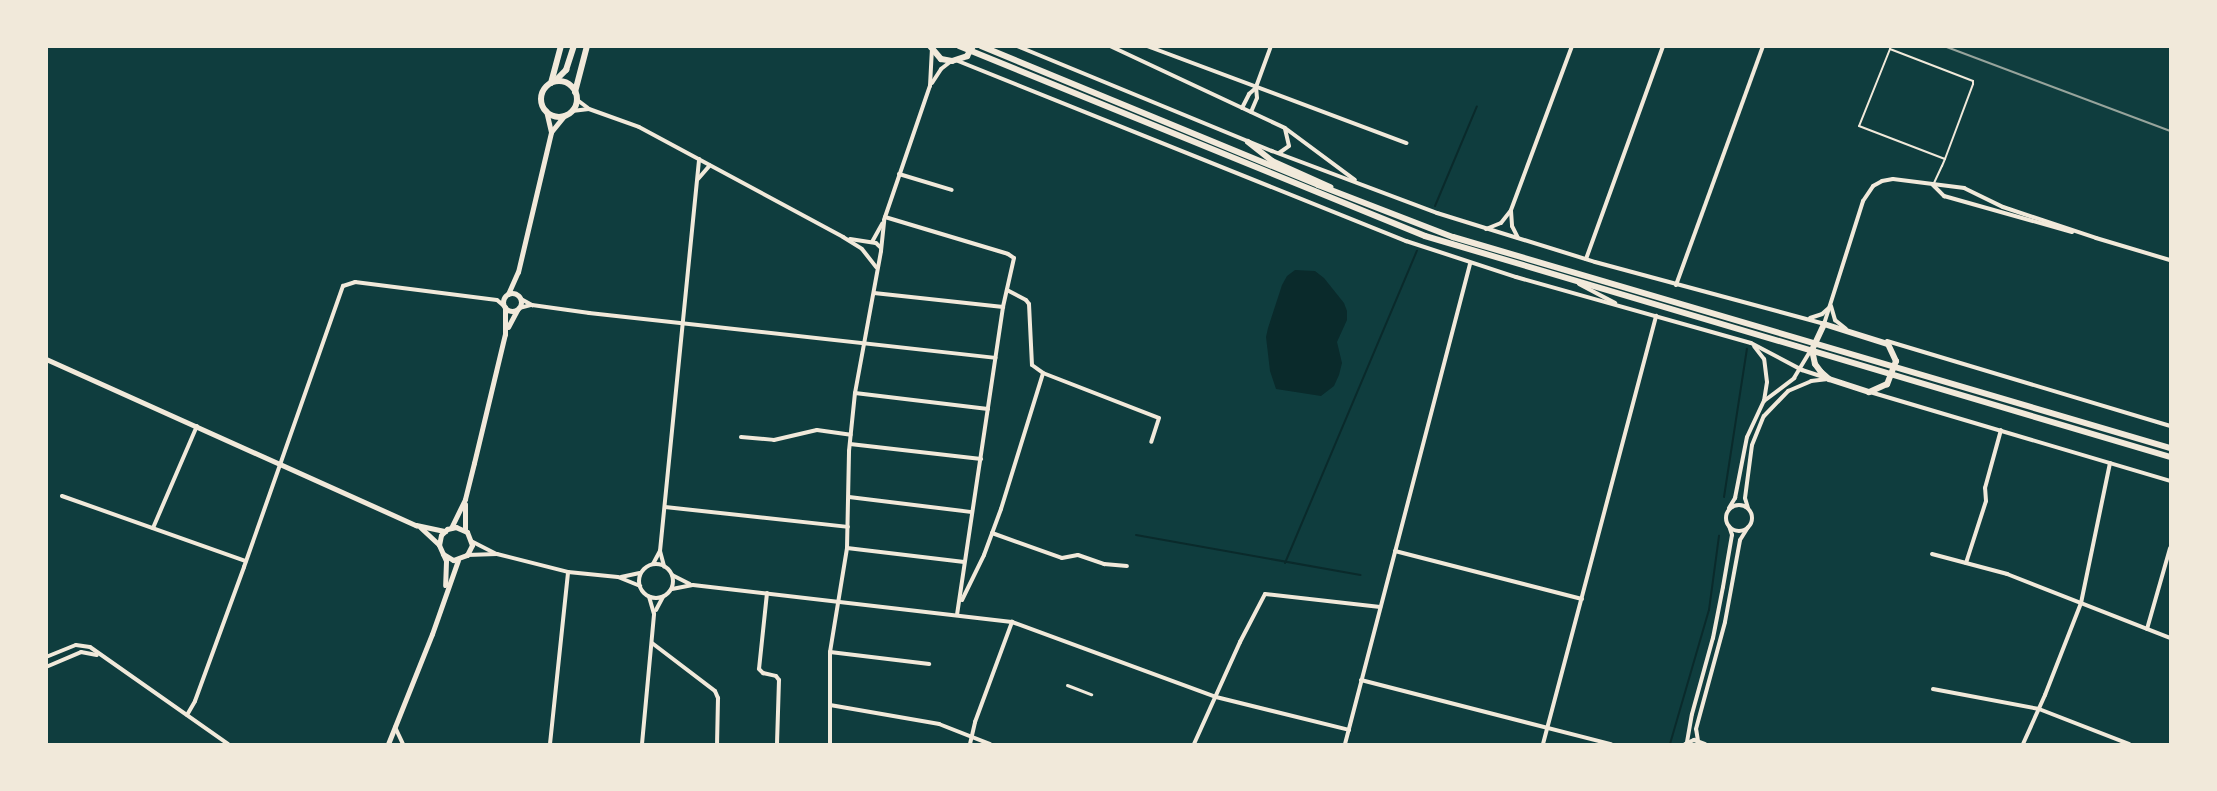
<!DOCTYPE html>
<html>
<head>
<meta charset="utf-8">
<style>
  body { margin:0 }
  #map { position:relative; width:2217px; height:791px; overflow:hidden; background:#0f3d3e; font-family:"Work Sans",sans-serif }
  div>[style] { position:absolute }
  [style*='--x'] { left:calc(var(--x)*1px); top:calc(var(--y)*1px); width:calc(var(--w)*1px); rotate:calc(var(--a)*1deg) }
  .water>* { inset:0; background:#0a2a2b }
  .stream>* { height:2px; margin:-1px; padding:0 1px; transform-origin:1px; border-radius:1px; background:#0a2a2b }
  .service>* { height:2px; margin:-1px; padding:0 1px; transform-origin:1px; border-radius:1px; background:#f1e9da }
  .pedestrian>* { height:3px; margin:-1.5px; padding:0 1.5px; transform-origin:1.5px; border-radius:1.5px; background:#f1e9da }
  .minor>* { height:4px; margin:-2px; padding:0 2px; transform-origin:2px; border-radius:2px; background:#f1e9da }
  .minor>.ring { margin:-2px; padding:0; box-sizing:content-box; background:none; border:4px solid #f1e9da; border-radius:50% }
  .tertiary>* { height:5px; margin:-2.5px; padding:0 2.5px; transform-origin:2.5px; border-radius:2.5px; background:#f1e9da }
  .tertiary>.ring { margin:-2.5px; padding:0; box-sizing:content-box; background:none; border:5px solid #f1e9da; border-radius:50% }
  .secondary>* { height:6px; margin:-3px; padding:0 3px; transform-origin:3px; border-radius:3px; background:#f1e9da }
  .secondary>.ring { margin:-3px; padding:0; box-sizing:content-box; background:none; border:6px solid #f1e9da; border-radius:50% }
  .primary>* { height:6px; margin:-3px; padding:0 3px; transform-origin:3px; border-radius:3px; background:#f1e9da }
  .rail>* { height:2px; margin:-1px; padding:0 1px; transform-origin:1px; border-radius:1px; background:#97a49c }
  span { translate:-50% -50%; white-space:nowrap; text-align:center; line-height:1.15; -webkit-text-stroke:4.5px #f1e9da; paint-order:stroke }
  .frame { position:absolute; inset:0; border:48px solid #f1e9da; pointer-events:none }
</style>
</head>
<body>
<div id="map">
  <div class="water">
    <i style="clip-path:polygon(1295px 270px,1315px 271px,1324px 278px,1344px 303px,1347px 311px,1347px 320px,1337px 342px,1342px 363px,1339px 375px,1334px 386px,1321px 396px,1276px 389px,1270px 371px,1266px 337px,1268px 328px,1282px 285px,1287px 276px)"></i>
  </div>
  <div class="stream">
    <i style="--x:1435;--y:206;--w:108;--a:-67.2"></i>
    <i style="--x:1724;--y:497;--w:150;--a:-81.2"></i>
    <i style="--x:1136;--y:535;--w:228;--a:10.1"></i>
    <i style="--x:1285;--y:563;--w:339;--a:-67.1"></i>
    <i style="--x:1670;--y:744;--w:140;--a:-73.8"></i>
    <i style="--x:1709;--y:610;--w:75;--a:-82.3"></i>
  </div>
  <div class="service">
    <i style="--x:1934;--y:183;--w:19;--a:-65"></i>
    <i style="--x:1942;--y:166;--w:8;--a:-67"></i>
    <i style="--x:1945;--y:159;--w:80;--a:-69.5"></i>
    <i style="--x:1973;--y:84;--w:3;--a:-90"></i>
    <i style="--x:1973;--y:81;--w:89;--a:-158.9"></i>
    <i style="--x:1890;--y:49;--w:83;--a:111.9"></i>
    <i style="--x:1859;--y:126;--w:92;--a:21"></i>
  </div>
  <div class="pedestrian">
    <i style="--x:1067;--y:685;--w:26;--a:21"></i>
  </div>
  <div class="minor">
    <i style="--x:1017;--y:46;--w:276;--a:22.4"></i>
    <i style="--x:1272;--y:151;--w:176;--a:20.6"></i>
    <i style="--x:1437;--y:213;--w:165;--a:17.2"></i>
    <i style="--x:1595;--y:262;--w:237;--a:15.1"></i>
    <i style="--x:1824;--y:324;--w:129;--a:-72.4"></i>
    <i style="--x:1863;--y:201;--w:18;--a:-56"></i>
    <i style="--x:1873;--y:186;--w:10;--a:-29"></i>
    <i style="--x:1882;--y:181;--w:11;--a:-10"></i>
    <i style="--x:1893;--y:179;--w:72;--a:7.2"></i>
    <i style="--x:1964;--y:188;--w:43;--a:26"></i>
    <i style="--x:2003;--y:207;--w:98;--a:18.4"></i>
    <i style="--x:1110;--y:46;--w:193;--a:25.1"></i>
    <i style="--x:1285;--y:128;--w:87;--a:36.6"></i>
    <i style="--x:1147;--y:46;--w:277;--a:20.5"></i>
    <i style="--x:958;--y:61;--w:483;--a:21.9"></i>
    <i style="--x:1406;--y:241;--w:116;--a:18.1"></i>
    <i style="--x:1516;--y:277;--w:244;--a:15.7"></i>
    <i style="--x:1751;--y:343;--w:58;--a:27.9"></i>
    <i style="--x:1802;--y:370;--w:25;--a:18"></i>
    <i style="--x:932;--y:83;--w:17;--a:-57"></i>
    <i style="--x:941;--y:69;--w:11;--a:-38"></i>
    <i style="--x:576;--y:99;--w:15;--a:37"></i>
    <i style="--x:1242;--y:108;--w:16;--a:-63"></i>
    <i style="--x:1249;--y:94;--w:9;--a:-41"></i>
    <i style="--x:572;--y:111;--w:17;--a:-7"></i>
    <i style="--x:589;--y:109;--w:53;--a:19.8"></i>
    <i style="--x:639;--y:127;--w:232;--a:28.3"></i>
    <i style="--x:843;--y:237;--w:22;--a:32"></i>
    <i style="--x:862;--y:249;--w:23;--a:52"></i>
    <i style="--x:1251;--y:112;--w:15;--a:-67"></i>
    <i style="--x:1257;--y:98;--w:11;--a:-95"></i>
    <i style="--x:1256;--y:87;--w:44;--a:-69.9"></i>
    <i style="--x:1279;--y:153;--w:12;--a:-35"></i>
    <i style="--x:1289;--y:146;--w:18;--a:-103"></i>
    <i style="--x:899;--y:174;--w:55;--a:16.8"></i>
    <i style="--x:698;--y:179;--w:18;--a:-49"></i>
    <i style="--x:1933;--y:185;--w:16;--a:45"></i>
    <i style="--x:1944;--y:196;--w:133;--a:15.7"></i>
    <i style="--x:1511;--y:211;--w:15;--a:86"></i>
    <i style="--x:1512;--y:226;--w:13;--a:63"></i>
    <i style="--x:885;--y:217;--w:128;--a:16.7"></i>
    <i style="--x:1008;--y:254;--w:7;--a:34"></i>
    <i style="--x:1014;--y:258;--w:50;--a:102.7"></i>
    <i style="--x:1003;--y:307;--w:310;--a:98.5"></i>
    <i style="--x:1486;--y:229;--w:16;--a:-22"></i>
    <i style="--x:1501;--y:223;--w:16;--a:-52"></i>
    <i style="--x:1511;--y:210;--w:175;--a:-69.6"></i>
    <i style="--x:2096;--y:238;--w:77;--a:16.6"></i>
    <i style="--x:850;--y:239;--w:26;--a:9"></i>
    <i style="--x:876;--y:243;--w:7;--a:45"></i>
    <i style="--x:872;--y:242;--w:21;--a:-61"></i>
    <i style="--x:1586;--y:259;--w:226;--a:-70.1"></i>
    <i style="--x:1579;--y:284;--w:41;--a:27.8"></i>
    <i style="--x:1676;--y:285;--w:254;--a:-70"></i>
    <i style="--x:1007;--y:290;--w:21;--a:28"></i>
    <i style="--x:1026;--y:300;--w:5;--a:53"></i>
    <i style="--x:1029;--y:304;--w:61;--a:87.2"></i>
    <i style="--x:1032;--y:365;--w:14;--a:36"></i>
    <i style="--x:1043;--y:373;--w:124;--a:21.2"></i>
    <i style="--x:1159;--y:418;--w:25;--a:108"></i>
    <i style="--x:874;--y:293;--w:130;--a:6.2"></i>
    <i style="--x:521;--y:299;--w:13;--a:29"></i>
    <i style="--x:532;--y:305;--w:58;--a:8"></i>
    <i style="--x:589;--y:313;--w:409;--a:6.3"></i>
    <i style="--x:1831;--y:306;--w:15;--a:74"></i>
    <i style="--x:1835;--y:320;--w:14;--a:39"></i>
    <i style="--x:519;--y:308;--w:12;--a:-14"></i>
    <i style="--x:1810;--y:318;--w:13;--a:-18"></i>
    <i style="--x:1822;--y:314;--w:9;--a:-41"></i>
    <i style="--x:1887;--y:341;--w:295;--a:16.7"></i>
    <i style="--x:1870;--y:392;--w:313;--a:16.5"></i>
    <i style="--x:855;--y:393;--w:134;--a:6.9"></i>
    <i style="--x:1764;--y:401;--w:38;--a:-37"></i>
    <i style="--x:1794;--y:378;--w:33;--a:-59"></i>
    <i style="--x:741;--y:437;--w:33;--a:5"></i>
    <i style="--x:774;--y:440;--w:44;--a:-13.1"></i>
    <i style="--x:817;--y:430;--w:34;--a:8"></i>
    <i style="--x:850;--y:444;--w:132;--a:6.5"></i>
    <i style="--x:62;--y:496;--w:195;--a:19.5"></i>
    <i style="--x:849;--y:497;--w:124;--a:7"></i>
    <i class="ring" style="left:1726px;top:505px;width:22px;height:22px"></i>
    <i style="--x:665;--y:507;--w:184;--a:6.2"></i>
    <i style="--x:1729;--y:508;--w:12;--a:-59"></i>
    <i style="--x:1735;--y:498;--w:62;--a:-78.9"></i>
    <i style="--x:1747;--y:437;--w:40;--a:-65"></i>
    <i style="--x:1764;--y:401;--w:19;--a:-81"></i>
    <i style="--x:1767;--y:382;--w:23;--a:-97"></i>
    <i style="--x:1764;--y:359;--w:16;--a:-128"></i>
    <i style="--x:1748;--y:508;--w:10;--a:-107"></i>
    <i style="--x:1745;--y:498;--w:53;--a:-82.5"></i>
    <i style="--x:1752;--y:445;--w:31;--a:-68"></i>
    <i style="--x:1764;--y:416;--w:35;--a:-46"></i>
    <i style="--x:1788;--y:391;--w:25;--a:-23"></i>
    <i style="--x:1811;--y:381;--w:17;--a:-7"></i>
    <i style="--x:153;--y:528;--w:111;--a:-66.7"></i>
    <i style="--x:992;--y:533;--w:74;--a:19.7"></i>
    <i style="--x:1062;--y:558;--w:16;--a:-11"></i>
    <i style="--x:1078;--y:555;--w:28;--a:19"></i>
    <i style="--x:1104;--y:564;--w:23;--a:5"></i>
    <i style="--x:471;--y:541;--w:28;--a:27"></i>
    <i style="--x:847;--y:548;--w:118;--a:6.8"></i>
    <i style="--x:660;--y:551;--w:16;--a:75"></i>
    <i style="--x:1395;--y:551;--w:193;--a:14.4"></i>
    <i style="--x:1932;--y:554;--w:78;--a:14.9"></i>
    <i style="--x:2007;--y:574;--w:175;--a:21.4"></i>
    <i style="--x:467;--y:555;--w:30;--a:-2"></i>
    <i style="--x:497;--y:554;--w:73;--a:14.2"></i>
    <i style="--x:568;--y:572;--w:50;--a:5.7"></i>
    <i style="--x:618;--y:577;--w:24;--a:22"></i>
    <i style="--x:1966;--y:563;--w:65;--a:-72.1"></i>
    <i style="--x:1986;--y:501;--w:13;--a:-94"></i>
    <i style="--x:1985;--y:488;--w:60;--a:-74.6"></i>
    <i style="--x:653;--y:564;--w:15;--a:-62"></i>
    <i style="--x:660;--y:551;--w:394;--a:-84.3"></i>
    <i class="ring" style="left:639px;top:564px;width:30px;height:30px"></i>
    <i style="--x:672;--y:575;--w:20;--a:27"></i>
    <i style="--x:621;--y:577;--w:19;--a:-12"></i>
    <i style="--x:672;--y:589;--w:21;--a:-11"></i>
    <i style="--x:693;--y:585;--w:321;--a:6.6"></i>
    <i style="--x:1012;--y:622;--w:217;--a:20.2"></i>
    <i style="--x:1216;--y:697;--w:137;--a:13.9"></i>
    <i style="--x:767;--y:593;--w:76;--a:96"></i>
    <i style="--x:759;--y:669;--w:6;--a:45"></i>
    <i style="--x:763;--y:673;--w:13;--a:13"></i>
    <i style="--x:776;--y:676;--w:5;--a:53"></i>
    <i style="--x:779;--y:680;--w:64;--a:91.8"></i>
    <i style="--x:962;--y:600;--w:50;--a:-63.9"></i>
    <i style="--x:984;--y:555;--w:49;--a:-69.7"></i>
    <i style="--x:1001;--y:509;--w:142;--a:-72.8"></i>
    <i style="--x:656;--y:610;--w:15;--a:-62"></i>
    <i style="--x:2147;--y:629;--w:84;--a:-74.1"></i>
    <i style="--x:652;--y:643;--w:79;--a:37.3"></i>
    <i style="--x:715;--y:691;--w:8;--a:67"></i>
    <i style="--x:718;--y:698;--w:46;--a:91.2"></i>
    <i style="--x:830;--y:652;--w:100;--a:6.9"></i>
    <i style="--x:46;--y:657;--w:32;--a:-22"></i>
    <i style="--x:76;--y:645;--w:14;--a:8"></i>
    <i style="--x:90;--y:647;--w:169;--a:35.1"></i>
    <i style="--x:46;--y:667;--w:38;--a:-23"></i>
    <i style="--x:81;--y:652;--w:16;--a:11"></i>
    <i style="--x:1361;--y:680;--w:258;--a:14.4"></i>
    <i style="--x:1933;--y:689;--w:108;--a:10.7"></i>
    <i style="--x:2039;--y:709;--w:97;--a:21.3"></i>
    <i style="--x:830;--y:705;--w:111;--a:9.9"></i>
    <i style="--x:939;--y:724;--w:55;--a:21.4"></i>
    <i style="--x:187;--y:715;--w:16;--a:-60"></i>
    <i style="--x:195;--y:701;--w:143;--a:-69.9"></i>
    <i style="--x:244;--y:567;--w:298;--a:-70.6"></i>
    <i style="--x:343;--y:286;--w:13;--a:-18"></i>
    <i style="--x:355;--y:282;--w:143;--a:7.2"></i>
    <i style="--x:497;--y:300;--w:8;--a:40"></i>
    <i style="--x:395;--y:727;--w:19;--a:65"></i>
    <i style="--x:1698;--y:741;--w:12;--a:-99"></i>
    <i style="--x:1696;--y:729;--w:111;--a:-74.8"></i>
    <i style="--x:1725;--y:622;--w:83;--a:-79.6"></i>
    <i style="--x:1740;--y:540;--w:15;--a:-58"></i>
    <i style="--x:1687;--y:742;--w:28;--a:-80"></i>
    <i style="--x:1692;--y:714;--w:79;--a:-74.6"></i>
    <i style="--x:1713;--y:638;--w:52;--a:-78.9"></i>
    <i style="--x:1723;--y:587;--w:53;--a:-80.2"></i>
    <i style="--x:1732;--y:535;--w:9;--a:-108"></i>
    <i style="--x:550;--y:744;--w:173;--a:-84"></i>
    <i style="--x:642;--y:744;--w:131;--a:-84.7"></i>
    <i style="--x:654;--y:614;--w:18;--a:-106"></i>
    <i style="--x:830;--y:744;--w:92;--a:-90"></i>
    <i style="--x:830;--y:652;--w:105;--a:-80.7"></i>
    <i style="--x:847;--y:548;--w:97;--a:-88.8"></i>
    <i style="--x:849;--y:451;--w:58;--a:-84.1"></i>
    <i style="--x:855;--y:393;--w:144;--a:-79.6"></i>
    <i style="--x:881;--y:251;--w:31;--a:-84"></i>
    <i style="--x:884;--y:220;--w:142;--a:-71.1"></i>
    <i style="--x:930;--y:86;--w:35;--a:-87"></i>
    <i style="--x:970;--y:744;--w:23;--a:-77"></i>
    <i style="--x:975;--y:722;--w:107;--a:-69.7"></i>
    <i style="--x:1194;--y:744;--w:112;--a:-65.7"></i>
    <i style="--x:1240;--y:642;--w:54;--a:-62.5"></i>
    <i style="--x:1265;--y:594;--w:116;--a:6.4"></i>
    <i style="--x:1345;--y:744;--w:497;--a:-75.4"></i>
    <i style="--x:1543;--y:744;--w:443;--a:-75.2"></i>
    <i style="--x:1685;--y:744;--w:10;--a:-24"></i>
    <i style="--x:1694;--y:740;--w:12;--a:20"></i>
    <i style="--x:2023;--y:744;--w:54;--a:-65.8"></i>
    <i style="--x:2045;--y:695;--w:99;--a:-68.6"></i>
    <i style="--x:2081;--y:603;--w:143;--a:-78.3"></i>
  </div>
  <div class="tertiary">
    <i style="--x:551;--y:132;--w:22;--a:-51"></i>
    <i class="ring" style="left:503px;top:293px;width:13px;height:13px"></i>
    <i style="--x:508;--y:294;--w:24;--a:-66"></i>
    <i style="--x:518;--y:272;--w:144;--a:-76.7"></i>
    <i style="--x:551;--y:132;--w:22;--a:-103"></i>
    <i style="--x:508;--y:327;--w:19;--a:-62"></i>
    <i style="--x:46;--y:359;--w:406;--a:24.2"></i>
    <i style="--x:416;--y:525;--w:30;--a:12"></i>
    <i style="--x:420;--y:527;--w:26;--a:43"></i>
    <i style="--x:451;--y:528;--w:32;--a:-64"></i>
    <i style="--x:465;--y:499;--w:37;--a:-76"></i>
    <i style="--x:474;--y:463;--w:133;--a:-76.5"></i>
    <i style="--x:505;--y:334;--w:27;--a:-90"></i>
    <i style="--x:465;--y:530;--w:26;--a:-90"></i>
    <i style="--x:443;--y:554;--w:12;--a:31"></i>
    <i style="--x:453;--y:560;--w:15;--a:-20"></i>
    <i style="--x:467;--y:555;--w:11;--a:-63"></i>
    <i style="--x:472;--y:545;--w:14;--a:-111"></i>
    <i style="--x:467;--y:532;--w:12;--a:-156"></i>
    <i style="--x:456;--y:527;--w:9;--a:167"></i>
    <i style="--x:447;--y:529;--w:8;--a:135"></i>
    <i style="--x:441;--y:535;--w:10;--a:101"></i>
    <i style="--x:439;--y:545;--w:17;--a:66"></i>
    <i style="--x:446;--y:561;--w:24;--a:92"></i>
    <i style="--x:388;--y:744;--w:118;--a:-68.2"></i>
    <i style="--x:432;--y:634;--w:78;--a:-70.6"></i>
  </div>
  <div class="secondary">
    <i style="--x:555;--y:81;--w:16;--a:-45"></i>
    <i style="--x:566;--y:70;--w:25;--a:-72"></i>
    <i class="ring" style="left:541px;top:81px;width:30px;height:30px"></i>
    <i style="--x:551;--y:83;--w:38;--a:-75"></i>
    <i style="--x:575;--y:92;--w:48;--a:-75.4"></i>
  </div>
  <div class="primary">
    <i style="--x:930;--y:46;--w:17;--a:50"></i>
    <i style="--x:941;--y:59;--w:11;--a:10"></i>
    <i style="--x:952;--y:61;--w:16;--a:-18"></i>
    <i style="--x:967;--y:56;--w:12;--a:-59"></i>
    <i style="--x:959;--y:46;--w:503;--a:22.18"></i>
    <i style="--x:1425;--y:236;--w:777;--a:16.52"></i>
    <i style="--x:981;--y:46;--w:365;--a:22.4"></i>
    <i style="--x:1318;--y:185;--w:145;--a:21.1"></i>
    <i style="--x:1453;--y:237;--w:747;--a:16.4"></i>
    <i style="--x:1248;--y:142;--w:31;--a:38"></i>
    <i style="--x:1272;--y:161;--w:64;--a:24.1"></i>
    <i style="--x:1824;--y:324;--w:67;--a:17.4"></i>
    <i style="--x:1888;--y:344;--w:19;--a:65"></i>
    <i style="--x:1896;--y:361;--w:25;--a:111"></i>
    <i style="--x:1887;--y:384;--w:20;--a:156"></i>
    <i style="--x:1869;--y:392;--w:42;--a:-162"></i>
    <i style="--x:1829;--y:379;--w:11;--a:-139"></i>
    <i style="--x:1821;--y:372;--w:10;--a:-127"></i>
    <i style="--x:1815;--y:364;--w:14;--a:-102"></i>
    <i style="--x:1812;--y:350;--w:29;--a:-65"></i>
  </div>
  <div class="rail">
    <i style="--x:1944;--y:46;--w:241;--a:20.6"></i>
  </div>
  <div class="frame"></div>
</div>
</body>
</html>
